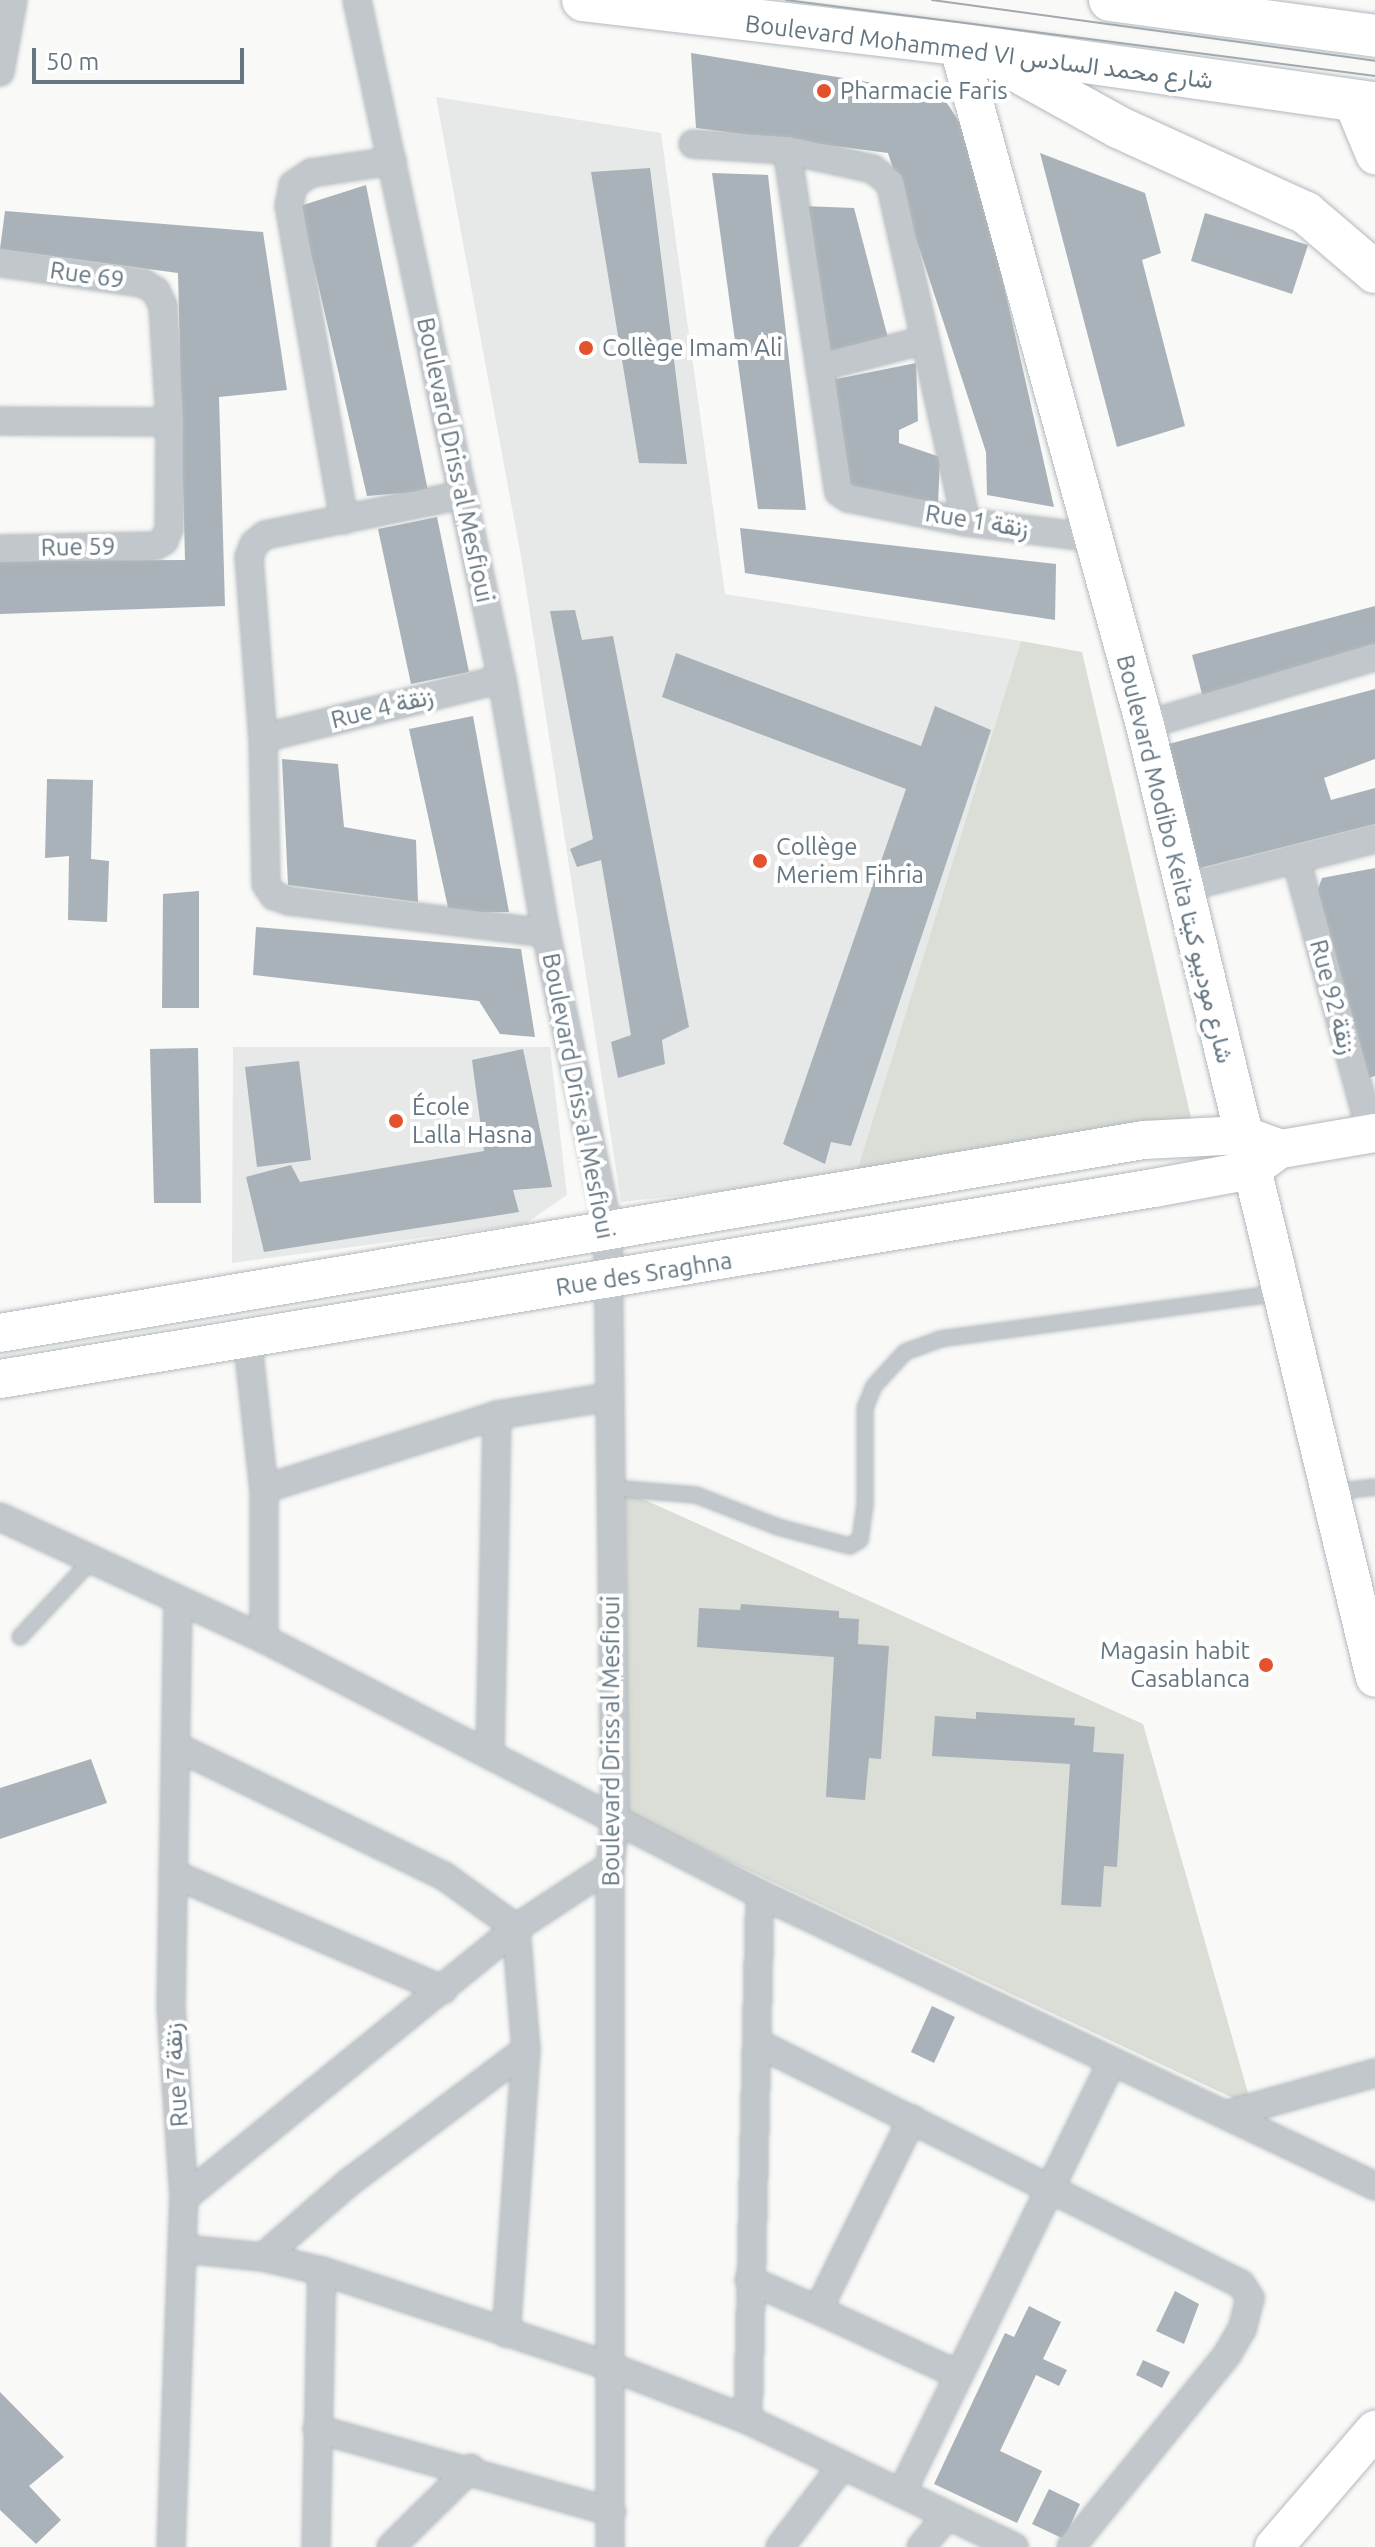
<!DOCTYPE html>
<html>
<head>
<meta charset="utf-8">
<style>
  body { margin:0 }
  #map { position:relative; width:1375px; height:2547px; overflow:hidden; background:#f9f9f7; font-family:Ubuntu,Vazirmatn,sans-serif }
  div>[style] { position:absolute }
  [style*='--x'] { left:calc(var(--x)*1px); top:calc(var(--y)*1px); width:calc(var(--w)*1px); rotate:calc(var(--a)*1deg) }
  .built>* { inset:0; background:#e7e8e8 }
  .green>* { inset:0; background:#daded6 }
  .building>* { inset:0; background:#a9b2b8 }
  .roads { filter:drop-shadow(0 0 2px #b2b9be) drop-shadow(0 0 2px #b2b9be) }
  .lane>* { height:14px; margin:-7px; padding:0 7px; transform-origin:7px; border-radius:7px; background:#c2c7cb }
  .street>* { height:26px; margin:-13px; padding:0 13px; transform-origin:13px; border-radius:13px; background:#c2c7cb }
  .secondary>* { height:38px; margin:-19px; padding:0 19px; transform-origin:19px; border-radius:19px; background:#fff }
  .primary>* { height:42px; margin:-21px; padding:0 21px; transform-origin:21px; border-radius:21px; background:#fff }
  .tram>* { height:2px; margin:-1px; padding:0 1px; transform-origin:1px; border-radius:1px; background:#a1a9af }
  .dots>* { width:22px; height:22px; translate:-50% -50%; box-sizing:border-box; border:4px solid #fff; border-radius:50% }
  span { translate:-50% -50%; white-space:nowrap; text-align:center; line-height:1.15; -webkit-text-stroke:8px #fff; paint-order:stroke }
  .street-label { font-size:24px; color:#647682 }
  .poi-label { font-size:24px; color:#647682 }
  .left { translate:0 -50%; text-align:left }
  .right { translate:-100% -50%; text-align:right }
  .scale { position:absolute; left:32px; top:48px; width:212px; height:36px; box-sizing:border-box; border:4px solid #647682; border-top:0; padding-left:10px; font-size:24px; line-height:28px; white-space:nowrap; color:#647682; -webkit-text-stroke:6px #fff; paint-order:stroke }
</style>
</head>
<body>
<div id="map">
  <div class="built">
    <i style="clip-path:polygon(436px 97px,661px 133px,725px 594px,1021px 641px,855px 1177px,621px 1202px,522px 562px)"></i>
    <i style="clip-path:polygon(233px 1047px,550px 1047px,567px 1195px,525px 1224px,232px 1263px)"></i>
  </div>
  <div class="green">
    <i style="clip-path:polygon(1021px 641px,1082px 652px,1193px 1126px,855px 1177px)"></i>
    <i style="clip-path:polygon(625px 1491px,1143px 1724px,1252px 2107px,628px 1814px)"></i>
  </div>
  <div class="building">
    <i style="clip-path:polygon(691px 53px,941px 94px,971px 140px,1054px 507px,987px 495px,986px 452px,888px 153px,696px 128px)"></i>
    <i style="clip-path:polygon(1040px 153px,1145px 193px,1161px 253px,1142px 260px,1185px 426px,1117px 447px)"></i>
    <i style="clip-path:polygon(650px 168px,687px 464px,639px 463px,591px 172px)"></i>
    <i style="clip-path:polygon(712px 173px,768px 175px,806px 510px,758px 509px)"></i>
    <i style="clip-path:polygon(366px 185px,428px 491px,367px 496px,300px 206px)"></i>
    <i style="clip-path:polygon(803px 206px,854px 208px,888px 338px,831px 352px)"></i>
    <i style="clip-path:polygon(5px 211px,263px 232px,287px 390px,219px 397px,225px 606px,0 614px,0 561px,185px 560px,178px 273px,0 249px)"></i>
    <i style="clip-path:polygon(1205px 213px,1308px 245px,1292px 294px,1191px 261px)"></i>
    <i style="clip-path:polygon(916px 363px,918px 421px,899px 430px,899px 443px,940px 457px,938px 504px,843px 494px,831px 380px)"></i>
    <i style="clip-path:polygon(437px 517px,469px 672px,411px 684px,378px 529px)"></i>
    <i style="clip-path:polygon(740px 528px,1056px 564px,1055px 620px,745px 573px)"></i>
    <i style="clip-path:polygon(1375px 606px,1375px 649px,1203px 698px,1192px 655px)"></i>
    <i style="clip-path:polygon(575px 610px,582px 640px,613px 636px,689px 1027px,662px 1040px,665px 1064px,618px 1078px,611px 1042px,631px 1035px,601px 860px,577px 867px,570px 849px,593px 839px,550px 611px)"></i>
    <i style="clip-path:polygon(676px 653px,921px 746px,935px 706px,991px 730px,851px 1146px,831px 1142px,825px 1164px,783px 1144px,906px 789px,662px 697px)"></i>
    <i style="clip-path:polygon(1375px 689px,1375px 759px,1324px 778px,1331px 800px,1375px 788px,1375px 824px,1192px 870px,1161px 746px)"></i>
    <i style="clip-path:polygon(473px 716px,509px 912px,449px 912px,409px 729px)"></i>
    <i style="clip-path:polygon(282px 759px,338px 764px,344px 827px,416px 840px,418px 902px,288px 885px)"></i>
    <i style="clip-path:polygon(47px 779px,93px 780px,91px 859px,109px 861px,107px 922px,68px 920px,69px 856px,45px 858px)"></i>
    <i style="clip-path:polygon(1375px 868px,1375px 1076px,1361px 1080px,1317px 892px,1322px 878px)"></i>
    <i style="clip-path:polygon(199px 891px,199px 1008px,162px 1008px,163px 894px)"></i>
    <i style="clip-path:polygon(256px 927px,521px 949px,535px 1037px,500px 1034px,479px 1001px,253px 975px)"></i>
    <i style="clip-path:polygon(198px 1048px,201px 1203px,154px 1203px,150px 1049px)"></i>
    <i style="clip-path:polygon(523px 1049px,552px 1187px,513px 1190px,519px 1212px,264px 1252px,246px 1177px,291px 1165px,300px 1182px,484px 1151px,472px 1060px)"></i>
    <i style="clip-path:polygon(299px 1061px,311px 1160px,257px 1167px,245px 1067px)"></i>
    <i style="clip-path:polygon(741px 1604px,839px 1611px,839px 1618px,859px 1619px,858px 1644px,889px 1646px,881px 1759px,869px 1758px,865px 1800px,826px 1797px,834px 1657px,697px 1647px,699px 1608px,740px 1610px)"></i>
    <i style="clip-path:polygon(976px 1712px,1075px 1718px,1074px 1725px,1095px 1727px,1093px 1752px,1124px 1754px,1117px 1867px,1104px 1866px,1101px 1907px,1061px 1905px,1070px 1764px,932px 1756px,935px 1716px,976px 1719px)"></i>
    <i style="clip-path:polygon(91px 1759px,107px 1803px,0 1839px,0 1788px)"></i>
    <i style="clip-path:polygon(932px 2006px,955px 2017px,934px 2063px,911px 2052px)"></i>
    <i style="clip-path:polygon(1175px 2291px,1199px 2304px,1184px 2344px,1156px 2331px)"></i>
    <i style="clip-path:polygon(1029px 2306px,1061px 2322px,1043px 2359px,1067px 2370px,1059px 2386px,1036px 2375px,1000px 2451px,1042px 2471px,1017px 2523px,934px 2484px,1005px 2333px,1014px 2337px)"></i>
    <i style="clip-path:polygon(1143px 2360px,1170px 2372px,1162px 2388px,1136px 2375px)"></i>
    <i style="clip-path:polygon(0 2392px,64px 2457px,29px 2486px,61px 2520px,36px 2544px,0 2510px)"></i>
    <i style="clip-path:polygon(1049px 2489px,1080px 2504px,1064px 2539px,1032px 2524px)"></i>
  </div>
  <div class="roads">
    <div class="lane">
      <i style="--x:612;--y:1488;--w:84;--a:4.8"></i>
      <i style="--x:696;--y:1495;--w:88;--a:21.3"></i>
      <i style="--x:778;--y:1527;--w:74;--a:14.8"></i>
      <i style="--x:850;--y:1546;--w:12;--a:-31"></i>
      <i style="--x:860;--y:1540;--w:34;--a:-82"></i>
      <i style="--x:865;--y:1506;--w:98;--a:-90"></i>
      <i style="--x:865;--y:1408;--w:24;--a:-68"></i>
      <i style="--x:874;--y:1386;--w:46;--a:-47.6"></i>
      <i style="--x:905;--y:1352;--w:37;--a:-20"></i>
      <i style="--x:940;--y:1339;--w:345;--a:-7.7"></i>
      <i style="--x:1333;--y:1492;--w:42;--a:-6.8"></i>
      <i style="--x:20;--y:1637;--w:103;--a:-47"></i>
    </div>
    <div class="street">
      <i style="--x:357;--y:0;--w:694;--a:77.95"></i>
      <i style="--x:502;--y:679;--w:258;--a:80.2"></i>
      <i style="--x:546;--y:933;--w:300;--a:78.1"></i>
      <i style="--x:608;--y:1227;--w:591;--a:89.32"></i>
      <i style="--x:615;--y:1818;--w:48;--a:95.9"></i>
      <i style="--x:610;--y:1866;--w:681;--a:90"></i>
      <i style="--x:0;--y:72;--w:73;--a:-79.8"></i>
      <i style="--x:693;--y:144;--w:94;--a:3.7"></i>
      <i style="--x:0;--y:263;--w:144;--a:8"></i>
      <i style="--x:143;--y:283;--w:15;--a:32"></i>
      <i style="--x:156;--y:291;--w:17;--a:65"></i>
      <i style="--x:163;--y:306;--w:116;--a:86.5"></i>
      <i style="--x:170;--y:422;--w:107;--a:90.5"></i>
      <i style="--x:169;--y:529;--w:13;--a:113"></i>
      <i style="--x:164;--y:541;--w:10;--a:151"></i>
      <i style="--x:155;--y:546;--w:155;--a:178.9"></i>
      <i style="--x:820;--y:367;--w:108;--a:-14.4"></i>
      <i style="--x:0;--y:421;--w:170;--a:0.3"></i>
      <i style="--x:462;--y:495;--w:201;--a:168.5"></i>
      <i style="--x:265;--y:535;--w:14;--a:141"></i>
      <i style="--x:254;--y:544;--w:14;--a:111"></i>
      <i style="--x:249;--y:557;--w:182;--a:85.6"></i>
      <i style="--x:263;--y:738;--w:146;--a:88.8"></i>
      <i style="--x:266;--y:884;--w:14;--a:56"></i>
      <i style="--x:274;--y:896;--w:16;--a:18"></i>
      <i style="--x:289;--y:901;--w:259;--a:7.1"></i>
      <i style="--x:344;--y:520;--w:319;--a:-99.9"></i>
      <i style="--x:289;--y:206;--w:21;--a:-79"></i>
      <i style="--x:293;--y:185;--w:22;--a:-34"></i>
      <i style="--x:311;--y:173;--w:82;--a:-8.4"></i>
      <i style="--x:966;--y:522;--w:347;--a:-102.6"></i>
      <i style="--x:890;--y:183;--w:22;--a:-141"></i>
      <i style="--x:873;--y:169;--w:88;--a:-167.5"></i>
      <i style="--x:787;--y:150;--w:346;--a:81.4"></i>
      <i style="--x:839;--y:492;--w:11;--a:34"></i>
      <i style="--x:848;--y:498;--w:120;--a:11.5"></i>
      <i style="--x:966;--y:522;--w:129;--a:7.1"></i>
      <i style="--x:1145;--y:725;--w:240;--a:-16.5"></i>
      <i style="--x:263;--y:738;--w:246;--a:-13.9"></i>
      <i style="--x:1296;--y:859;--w:285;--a:74.7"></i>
      <i style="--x:1183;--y:888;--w:198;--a:-14.3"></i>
      <i style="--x:247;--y:1336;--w:154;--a:83.7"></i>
      <i style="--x:264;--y:1489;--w:150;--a:90"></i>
      <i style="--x:264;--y:1489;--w:244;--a:-17.6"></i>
      <i style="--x:497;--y:1415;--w:114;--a:-9.1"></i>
      <i style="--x:0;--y:1517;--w:291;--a:24.8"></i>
      <i style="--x:264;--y:1639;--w:558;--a:27.21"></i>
      <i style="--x:760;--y:1894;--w:681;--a:25.4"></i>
      <i style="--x:177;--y:1747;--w:297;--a:25.8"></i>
      <i style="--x:444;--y:1876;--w:89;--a:35.8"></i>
      <i style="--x:516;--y:1928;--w:122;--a:85.3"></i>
      <i style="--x:526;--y:2050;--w:284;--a:94"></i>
      <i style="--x:490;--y:1752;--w:337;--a:-88.8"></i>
      <i style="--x:173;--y:1874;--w:294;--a:23.2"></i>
      <i style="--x:759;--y:2044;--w:538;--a:26.47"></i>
      <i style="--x:1241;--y:2284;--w:17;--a:57"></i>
      <i style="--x:1250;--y:2298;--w:32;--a:104"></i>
      <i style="--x:1242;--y:2329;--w:30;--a:120"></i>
      <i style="--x:1227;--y:2355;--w:247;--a:129.1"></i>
      <i style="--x:1228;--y:2114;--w:153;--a:-15.6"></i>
      <i style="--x:184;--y:2198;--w:428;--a:-39.1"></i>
      <i style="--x:516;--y:1928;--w:113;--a:-33.4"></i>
      <i style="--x:184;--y:2249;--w:79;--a:5.8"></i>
      <i style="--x:263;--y:2257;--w:61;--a:13.3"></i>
      <i style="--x:322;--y:2271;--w:302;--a:18.3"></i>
      <i style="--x:609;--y:2366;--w:149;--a:21.2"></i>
      <i style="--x:748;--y:2420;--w:295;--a:25.5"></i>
      <i style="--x:263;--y:2257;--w:113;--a:-41"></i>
      <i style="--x:348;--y:2183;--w:222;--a:-36.8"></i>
      <i style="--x:749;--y:2280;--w:75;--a:23.5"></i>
      <i style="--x:818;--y:2310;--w:213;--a:-63.8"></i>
      <i style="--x:818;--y:2310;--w:155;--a:24.7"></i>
      <i style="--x:748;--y:2420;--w:526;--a:-88.69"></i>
      <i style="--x:317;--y:2429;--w:306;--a:15.7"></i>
      <i style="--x:902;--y:2492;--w:479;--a:-64"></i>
      <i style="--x:171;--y:2547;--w:349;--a:-87.9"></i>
      <i style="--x:184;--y:2198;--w:193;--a:-93.9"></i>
      <i style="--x:171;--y:2005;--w:403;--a:-89"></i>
      <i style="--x:316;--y:2547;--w:276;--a:-88.8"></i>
      <i style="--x:391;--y:2547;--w:112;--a:-44.6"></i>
      <i style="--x:780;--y:2547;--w:103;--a:-52.5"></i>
      <i style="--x:921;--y:2547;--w:40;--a:-50"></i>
    </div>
    <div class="secondary">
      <i style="--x:958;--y:44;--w:706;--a:74.65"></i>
      <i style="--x:1145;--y:725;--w:980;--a:76.43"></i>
      <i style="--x:1352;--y:100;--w:60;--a:67.3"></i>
      <i style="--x:0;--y:1333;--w:1160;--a:-9.58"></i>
      <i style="--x:1144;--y:1140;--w:99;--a:-2.9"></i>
      <i style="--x:1243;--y:1135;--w:40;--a:20.2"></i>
      <i style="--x:1281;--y:1149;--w:95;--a:-9.7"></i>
      <i style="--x:0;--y:1379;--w:1170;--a:-9.4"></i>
      <i style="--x:1154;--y:1188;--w:99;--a:-10.5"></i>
      <i style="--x:1251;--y:1170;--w:26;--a:-36"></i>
      <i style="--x:1274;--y:2547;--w:155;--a:-49.2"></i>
    </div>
    <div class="primary">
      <i style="--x:583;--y:0;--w:378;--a:6.7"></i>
      <i style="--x:958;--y:44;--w:421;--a:8.1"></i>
      <i style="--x:1110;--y:0;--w:267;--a:7.7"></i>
      <i style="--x:999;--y:61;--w:136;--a:29"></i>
      <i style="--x:1118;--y:127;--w:207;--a:24.6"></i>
      <i style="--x:1306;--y:213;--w:91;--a:40.5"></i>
    </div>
  </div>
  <div class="tram">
    <i style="--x:786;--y:0;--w:594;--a:7.35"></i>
    <i style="--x:932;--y:0;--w:447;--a:7.8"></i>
  </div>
  <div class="dots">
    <i style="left:824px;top:91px;background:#e4512d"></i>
    <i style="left:586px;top:348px;background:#e4512d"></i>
    <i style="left:760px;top:861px;background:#e4512d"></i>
    <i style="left:396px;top:1121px;background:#e4512d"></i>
    <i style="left:1266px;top:1665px;background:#e4512d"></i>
  </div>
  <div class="street-label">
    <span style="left:979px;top:52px;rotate:7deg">Boulevard Mohammed VI شارع محمد السادس</span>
    <span style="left:87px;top:275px;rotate:8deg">Rue 69</span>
    <span style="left:455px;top:460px;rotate:78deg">Boulevard Driss al Mesfioui</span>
    <span style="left:977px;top:521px;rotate:9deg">Rue 1 زنقة</span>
    <span style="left:78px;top:547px;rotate:-1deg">Rue 59</span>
    <span style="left:382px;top:708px;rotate:-14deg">Rue 4 زنقة</span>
    <span style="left:1175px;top:859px;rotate:76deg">Boulevard Modibo Keita شارع موديبو كيتا</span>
    <span style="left:1333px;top:997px;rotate:75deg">Rue 92 زنقة</span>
    <span style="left:578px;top:1096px;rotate:79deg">Boulevard Driss al Mesfioui</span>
    <span style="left:644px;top:1274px;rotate:-9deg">Rue des Sraghna</span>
    <span style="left:611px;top:1741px;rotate:-90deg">Boulevard Driss al Mesfioui</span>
    <span style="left:176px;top:2075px;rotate:-94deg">Rue 7 زنقة</span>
  </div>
  <div class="poi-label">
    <span class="left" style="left:840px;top:91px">Pharmacie Faris</span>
    <span class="left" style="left:602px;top:348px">Collège Imam Ali</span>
    <span class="left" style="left:776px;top:861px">Collège<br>Meriem Fihria</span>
    <span class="left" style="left:412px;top:1121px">École<br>Lalla Hasna</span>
    <span class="right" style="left:1250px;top:1665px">Magasin habit<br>Casablanca</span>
  </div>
  <div class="scale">50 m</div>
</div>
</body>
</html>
